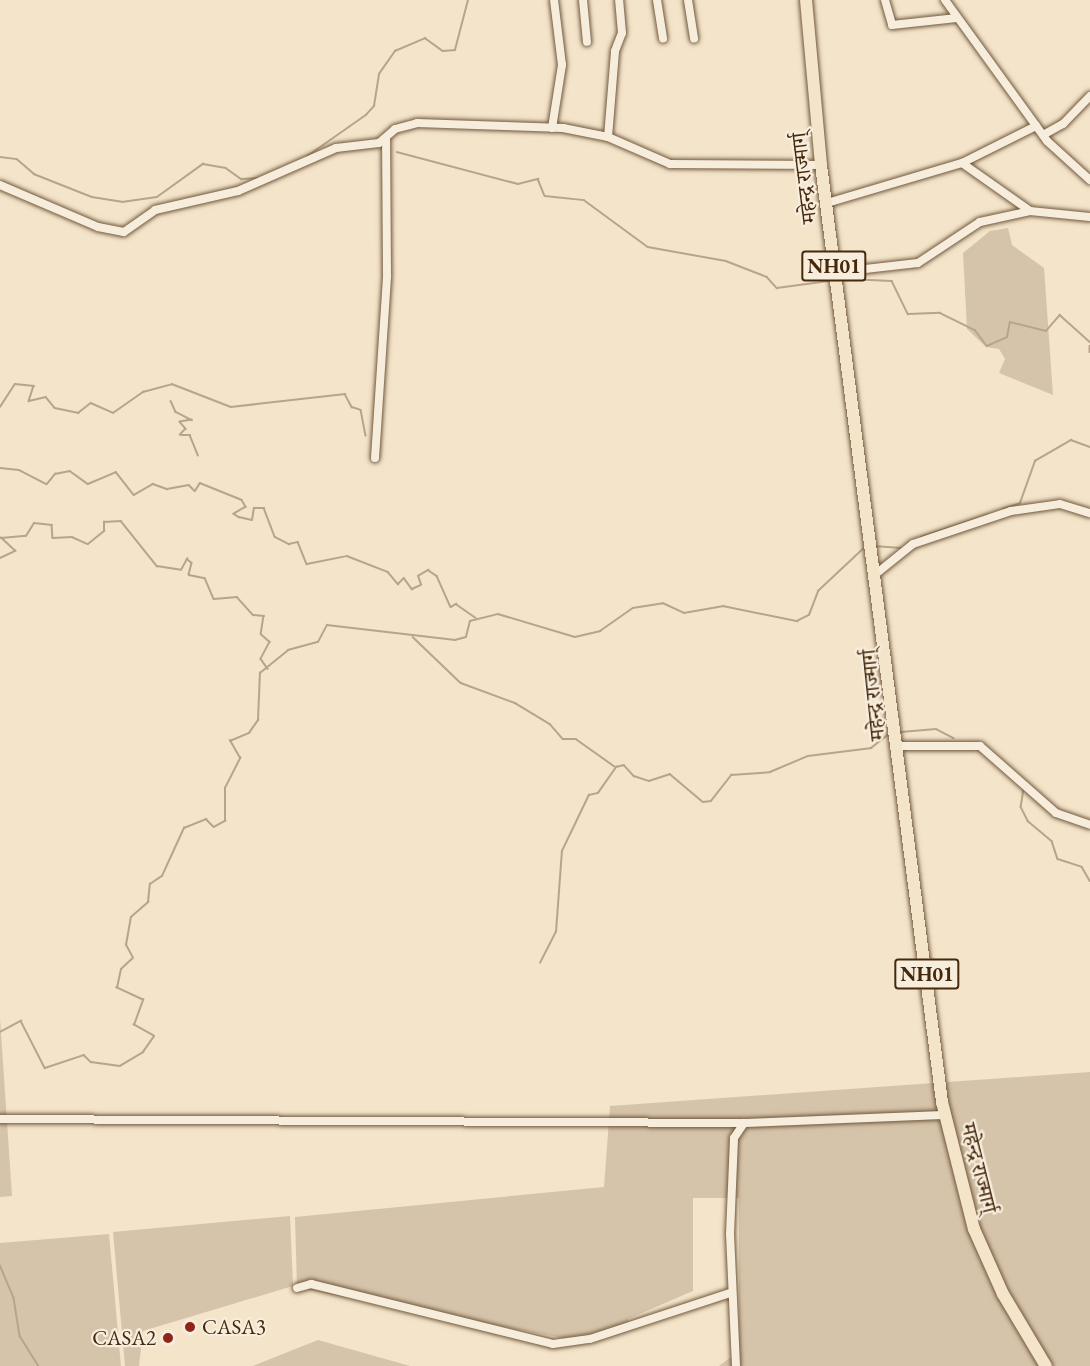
<!DOCTYPE html>
<html>
<head>
<meta charset="utf-8">
<style>
  body { margin:0 }
  #map { position:relative; width:1090px; height:1366px; overflow:hidden; background:#f3e4ca; font-family:"EB Garamond","Noto Serif Devanagari",serif }
  div>[style] { position:absolute }
  [style*='--x'] { left:calc(var(--x)*1px); top:calc(var(--y)*1px); width:calc(var(--w)*1px); rotate:calc(var(--a)*1deg) }
  .green>* { inset:0; background:#d6c4aa }
  .stream>* { height:1.5px; margin:-0.75px; padding:0 0.75px; transform-origin:0.75px; border-radius:0.75px; background:#b8a48a }
  .roads { filter:drop-shadow(0 0 2px #71583c) drop-shadow(0 0 2px #71583c) }
  .minor>* { height:8px; margin:-4px; padding:0 4px; transform-origin:4px; border-radius:4px; background:#f7eddd }
  .highway>* { height:12px; margin:-6px; padding:0 6px; transform-origin:6px; border-radius:6px; background:#f3e4ca }
  .dots>* { width:16px; height:16px; translate:-50% -50%; box-sizing:border-box; border:3px solid #f7eddd; border-radius:50% }
  span { translate:-50% -50%; white-space:nowrap; text-align:center; line-height:1.15; -webkit-text-stroke:4.5px #f7eddd; paint-order:stroke }
  .shield-label span { padding:2px 4px; background:#f7eddd; border:2px solid; border-radius:4px; -webkit-text-stroke-width:0 }
  .shield-label { font-size:20px; color:#46290d; font-weight:700 }
  .street-label { font-size:21px; color:#46290d }
  .poi-label { font-size:21px; color:#46290d }
  .left { translate:0 -50%; text-align:left }
  .right { translate:-100% -50%; text-align:right }
</style>
</head>
<body>
<div id="map">
  <div class="green">
    <i style="clip-path:polygon(1008px 228px,1012px 245px,1044px 268px,1053px 395px,999px 373px,1005px 359px,999px 349px,986px 347px,967px 329px,963px 253px,990px 231px)"></i>
    <i style="clip-path:polygon(0 1018px,12px 1196px,0 1197px)"></i>
    <i style="clip-path:polygon(1090px 1072px,1090px 1366px,719px 1366px,739px 1351px,739px 1198px,693px 1198px,693px 1291px,628px 1319px,629px 1325px,579px 1341px,297px 1288px,295px 1217px,604px 1187px,610px 1106px)"></i>
    <i style="clip-path:polygon(290px 1216px,293px 1286px,143px 1331px,139px 1366px,125px 1366px,113px 1232px)"></i>
    <i style="clip-path:polygon(109px 1234px,121px 1366px,0 1366px,0 1243px)"></i>
    <i style="clip-path:polygon(318px 1340px,410px 1366px,253px 1366px)"></i>
  </div>
  <div class="stream">
    <i style="--x:397;--y:152;--w:125;--a:14.8"></i>
    <i style="--x:518;--y:184;--w:21;--a:-14"></i>
    <i style="--x:538;--y:179;--w:18;--a:68"></i>
    <i style="--x:545;--y:196;--w:39;--a:6"></i>
    <i style="--x:584;--y:200;--w:79;--a:36.3"></i>
    <i style="--x:648;--y:247;--w:79;--a:10.2"></i>
    <i style="--x:726;--y:261;--w:44;--a:21.3"></i>
    <i style="--x:767;--y:277;--w:15;--a:48"></i>
    <i style="--x:777;--y:288;--w:52;--a:-7.7"></i>
    <i style="--x:0;--y:157;--w:17;--a:7"></i>
    <i style="--x:17;--y:159;--w:23;--a:41"></i>
    <i style="--x:34;--y:174;--w:62;--a:21.6"></i>
    <i style="--x:92;--y:197;--w:30;--a:9"></i>
    <i style="--x:122;--y:202;--w:35;--a:-8"></i>
    <i style="--x:157;--y:197;--w:57;--a:-35.7"></i>
    <i style="--x:203;--y:164;--w:23;--a:10"></i>
    <i style="--x:226;--y:168;--w:19;--a:36"></i>
    <i style="--x:241;--y:179;--w:17;--a:-3"></i>
    <i style="--x:306;--y:157;--w:73;--a:-35"></i>
    <i style="--x:366;--y:115;--w:12;--a:-48"></i>
    <i style="--x:374;--y:106;--w:32;--a:-81"></i>
    <i style="--x:379;--y:74;--w:28;--a:-55"></i>
    <i style="--x:395;--y:51;--w:33;--a:-23"></i>
    <i style="--x:425;--y:38;--w:22;--a:36"></i>
    <i style="--x:443;--y:51;--w:12;--a:-5"></i>
    <i style="--x:455;--y:50;--w:52;--a:-75.4"></i>
    <i style="--x:846;--y:279;--w:46;--a:2.5"></i>
    <i style="--x:892;--y:281;--w:37;--a:64"></i>
    <i style="--x:908;--y:314;--w:32;--a:-2"></i>
    <i style="--x:940;--y:313;--w:39;--a:26"></i>
    <i style="--x:975;--y:330;--w:20;--a:53"></i>
    <i style="--x:987;--y:346;--w:22;--a:-24"></i>
    <i style="--x:1007;--y:337;--w:15;--a:-79"></i>
    <i style="--x:1010;--y:322;--w:37;--a:14"></i>
    <i style="--x:1046;--y:331;--w:21;--a:-49"></i>
    <i style="--x:1060;--y:315;--w:40;--a:42"></i>
    <i style="--x:1090;--y:346;--w:6;--a:90"></i>
    <i style="--x:171;--y:401;--w:12;--a:66"></i>
    <i style="--x:176;--y:412;--w:18;--a:27"></i>
    <i style="--x:192;--y:420;--w:12;--a:171"></i>
    <i style="--x:180;--y:422;--w:9;--a:49"></i>
    <i style="--x:186;--y:429;--w:8;--a:135"></i>
    <i style="--x:0;--y:407;--w:27;--a:-57"></i>
    <i style="--x:15;--y:384;--w:19;--a:6"></i>
    <i style="--x:34;--y:386;--w:16;--a:108"></i>
    <i style="--x:29;--y:401;--w:17;--a:-13"></i>
    <i style="--x:46;--y:397;--w:14;--a:51"></i>
    <i style="--x:55;--y:408;--w:24;--a:12"></i>
    <i style="--x:78;--y:413;--w:16;--a:-38"></i>
    <i style="--x:91;--y:403;--w:24;--a:24"></i>
    <i style="--x:113;--y:413;--w:37;--a:-35"></i>
    <i style="--x:143;--y:392;--w:30;--a:-15"></i>
    <i style="--x:172;--y:384;--w:63;--a:21.3"></i>
    <i style="--x:231;--y:407;--w:115;--a:-6.5"></i>
    <i style="--x:345;--y:394;--w:15;--a:62"></i>
    <i style="--x:352;--y:407;--w:9;--a:18"></i>
    <i style="--x:361;--y:410;--w:26;--a:79"></i>
    <i style="--x:181;--y:435;--w:9;--a:0"></i>
    <i style="--x:190;--y:435;--w:22;--a:68"></i>
    <i style="--x:0;--y:468;--w:19;--a:6"></i>
    <i style="--x:19;--y:470;--w:31;--a:27"></i>
    <i style="--x:47;--y:484;--w:13;--a:-51"></i>
    <i style="--x:55;--y:474;--w:15;--a:-11"></i>
    <i style="--x:70;--y:471;--w:22;--a:36"></i>
    <i style="--x:88;--y:484;--w:30;--a:-23"></i>
    <i style="--x:116;--y:472;--w:29;--a:52"></i>
    <i style="--x:134;--y:495;--w:22;--a:-30"></i>
    <i style="--x:153;--y:484;--w:15;--a:20"></i>
    <i style="--x:167;--y:489;--w:22;--a:-10"></i>
    <i style="--x:189;--y:485;--w:8;--a:45"></i>
    <i style="--x:195;--y:491;--w:9;--a:-58"></i>
    <i style="--x:200;--y:483;--w:45;--a:22"></i>
    <i style="--x:242;--y:500;--w:8;--a:60"></i>
    <i style="--x:246;--y:507;--w:14;--a:150"></i>
    <i style="--x:234;--y:514;--w:6;--a:31"></i>
    <i style="--x:239;--y:517;--w:13;--a:13"></i>
    <i style="--x:252;--y:520;--w:12;--a:-81"></i>
    <i style="--x:254;--y:508;--w:10;--a:0"></i>
    <i style="--x:264;--y:508;--w:31;--a:69"></i>
    <i style="--x:275;--y:537;--w:16;--a:27"></i>
    <i style="--x:289;--y:544;--w:9;--a:-13"></i>
    <i style="--x:298;--y:542;--w:24;--a:68"></i>
    <i style="--x:307;--y:564;--w:41;--a:-11.3"></i>
    <i style="--x:347;--y:556;--w:44;--a:21.3"></i>
    <i style="--x:388;--y:572;--w:16;--a:50"></i>
    <i style="--x:398;--y:584;--w:8;--a:-45"></i>
    <i style="--x:404;--y:578;--w:14;--a:54"></i>
    <i style="--x:412;--y:589;--w:10;--a:-24"></i>
    <i style="--x:421;--y:585;--w:9;--a:-108"></i>
    <i style="--x:418;--y:576;--w:12;--a:-31"></i>
    <i style="--x:428;--y:570;--w:11;--a:34"></i>
    <i style="--x:437;--y:576;--w:34;--a:66"></i>
    <i style="--x:451;--y:607;--w:6;--a:-31"></i>
    <i style="--x:456;--y:604;--w:24;--a:35"></i>
    <i style="--x:1003;--y:509;--w:18;--a:-19"></i>
    <i style="--x:1020;--y:503;--w:45;--a:-70.3"></i>
    <i style="--x:1035;--y:461;--w:42;--a:-30.3"></i>
    <i style="--x:1071;--y:440;--w:20;--a:20"></i>
    <i style="--x:921;--y:537;--w:70;--a:-18.4"></i>
    <i style="--x:874;--y:546;--w:27;--a:4"></i>
    <i style="--x:0;--y:558;--w:17;--a:-25"></i>
    <i style="--x:15;--y:551;--w:19;--a:-137"></i>
    <i style="--x:1;--y:538;--w:25;--a:-5"></i>
    <i style="--x:26;--y:536;--w:15;--a:-58"></i>
    <i style="--x:34;--y:523;--w:18;--a:6"></i>
    <i style="--x:52;--y:525;--w:13;--a:86"></i>
    <i style="--x:53;--y:538;--w:19;--a:-3"></i>
    <i style="--x:72;--y:537;--w:17;--a:24"></i>
    <i style="--x:88;--y:544;--w:21;--a:-39"></i>
    <i style="--x:104;--y:531;--w:9;--a:-90"></i>
    <i style="--x:104;--y:522;--w:17;--a:-3"></i>
    <i style="--x:121;--y:521;--w:58;--a:51.3"></i>
    <i style="--x:157;--y:566;--w:24;--a:9"></i>
    <i style="--x:181;--y:570;--w:13;--a:-61"></i>
    <i style="--x:187;--y:559;--w:6;--a:39"></i>
    <i style="--x:192;--y:563;--w:12;--a:104"></i>
    <i style="--x:189;--y:575;--w:16;--a:11"></i>
    <i style="--x:205;--y:578;--w:23;--a:67"></i>
    <i style="--x:214;--y:599;--w:23;--a:-5"></i>
    <i style="--x:237;--y:597;--w:24;--a:48"></i>
    <i style="--x:253;--y:615;--w:11;--a:5"></i>
    <i style="--x:264;--y:616;--w:18;--a:99"></i>
    <i style="--x:261;--y:634;--w:12;--a:42"></i>
    <i style="--x:270;--y:642;--w:19;--a:118"></i>
    <i style="--x:261;--y:659;--w:12;--a:55"></i>
    <i style="--x:413;--y:637;--w:66;--a:43.8"></i>
    <i style="--x:461;--y:683;--w:58;--a:20.3"></i>
    <i style="--x:515;--y:703;--w:41;--a:31"></i>
    <i style="--x:550;--y:724;--w:20;--a:49"></i>
    <i style="--x:563;--y:739;--w:13;--a:0"></i>
    <i style="--x:576;--y:739;--w:47;--a:35.4"></i>
    <i style="--x:901;--y:732;--w:35;--a:-5"></i>
    <i style="--x:936;--y:729;--w:20;--a:27"></i>
    <i style="--x:1024;--y:789;--w:18;--a:99"></i>
    <i style="--x:1021;--y:807;--w:16;--a:63"></i>
    <i style="--x:1028;--y:821;--w:31;--a:40"></i>
    <i style="--x:1052;--y:841;--w:19;--a:72"></i>
    <i style="--x:1058;--y:859;--w:25;--a:18"></i>
    <i style="--x:1082;--y:867;--w:16;--a:60"></i>
    <i style="--x:540;--y:963;--w:35;--a:-63"></i>
    <i style="--x:556;--y:932;--w:81;--a:-85.8"></i>
    <i style="--x:562;--y:851;--w:62;--a:-64.3"></i>
    <i style="--x:589;--y:795;--w:9;--a:-13"></i>
    <i style="--x:598;--y:793;--w:32;--a:-55"></i>
    <i style="--x:616;--y:767;--w:8;--a:-14"></i>
    <i style="--x:624;--y:765;--w:15;--a:48"></i>
    <i style="--x:634;--y:776;--w:16;--a:18"></i>
    <i style="--x:649;--y:781;--w:22;--a:-18"></i>
    <i style="--x:670;--y:774;--w:43;--a:40.3"></i>
    <i style="--x:703;--y:802;--w:8;--a:-7"></i>
    <i style="--x:711;--y:801;--w:33;--a:-52"></i>
    <i style="--x:731;--y:775;--w:39;--a:-4"></i>
    <i style="--x:770;--y:772;--w:41;--a:-22.8"></i>
    <i style="--x:808;--y:756;--w:64;--a:-7.2"></i>
    <i style="--x:871;--y:748;--w:24;--a:-38"></i>
    <i style="--x:0;--y:1032;--w:24;--a:-28"></i>
    <i style="--x:21;--y:1021;--w:53;--a:62.9"></i>
    <i style="--x:45;--y:1068;--w:41;--a:-18.4"></i>
    <i style="--x:84;--y:1055;--w:10;--a:45"></i>
    <i style="--x:91;--y:1062;--w:29;--a:8"></i>
    <i style="--x:120;--y:1066;--w:27;--a:-31"></i>
    <i style="--x:143;--y:1052;--w:19;--a:-55"></i>
    <i style="--x:154;--y:1036;--w:23;--a:-151"></i>
    <i style="--x:134;--y:1025;--w:27;--a:-70"></i>
    <i style="--x:143;--y:1000;--w:29;--a:-155"></i>
    <i style="--x:117;--y:988;--w:19;--a:-78"></i>
    <i style="--x:121;--y:969;--w:16;--a:-43"></i>
    <i style="--x:133;--y:958;--w:15;--a:-118"></i>
    <i style="--x:126;--y:945;--w:28;--a:-80"></i>
    <i style="--x:131;--y:917;--w:23;--a:-41"></i>
    <i style="--x:148;--y:902;--w:18;--a:-84"></i>
    <i style="--x:150;--y:884;--w:14;--a:-34"></i>
    <i style="--x:162;--y:876;--w:53;--a:-65.4"></i>
    <i style="--x:184;--y:828;--w:24;--a:-22"></i>
    <i style="--x:206;--y:819;--w:11;--a:45"></i>
    <i style="--x:214;--y:827;--w:13;--a:-29"></i>
    <i style="--x:225;--y:821;--w:33;--a:-90"></i>
    <i style="--x:225;--y:788;--w:34;--a:-63"></i>
    <i style="--x:240;--y:758;--w:20;--a:-120"></i>
    <i style="--x:230;--y:741;--w:21;--a:-23"></i>
    <i style="--x:249;--y:733;--w:16;--a:-55"></i>
    <i style="--x:258;--y:720;--w:47;--a:-87.6"></i>
    <i style="--x:260;--y:673;--w:36;--a:-39"></i>
    <i style="--x:288;--y:650;--w:31;--a:-15"></i>
    <i style="--x:318;--y:642;--w:19;--a:-62"></i>
    <i style="--x:327;--y:625;--w:129;--a:6.7"></i>
    <i style="--x:455;--y:640;--w:11;--a:-15"></i>
    <i style="--x:466;--y:637;--w:16;--a:-76"></i>
    <i style="--x:470;--y:621;--w:29;--a:-14"></i>
    <i style="--x:498;--y:614;--w:80;--a:16.6"></i>
    <i style="--x:575;--y:637;--w:26;--a:-13"></i>
    <i style="--x:600;--y:631;--w:40;--a:-34.9"></i>
    <i style="--x:633;--y:608;--w:30;--a:-9"></i>
    <i style="--x:663;--y:603;--w:23;--a:25"></i>
    <i style="--x:684;--y:613;--w:40;--a:-10"></i>
    <i style="--x:723;--y:606;--w:76;--a:11.5"></i>
    <i style="--x:797;--y:621;--w:13;--a:-27"></i>
    <i style="--x:809;--y:615;--w:26;--a:-69"></i>
    <i style="--x:818;--y:591;--w:63;--a:-43.1"></i>
    <i style="--x:0;--y:1265;--w:36;--a:67"></i>
    <i style="--x:14;--y:1298;--w:38;--a:81"></i>
    <i style="--x:20;--y:1336;--w:36;--a:58"></i>
  </div>
  <div class="roads">
    <div class="minor">
      <i style="--x:583;--y:0;--w:42;--a:84.6"></i>
      <i style="--x:657;--y:0;--w:39;--a:81"></i>
      <i style="--x:688;--y:0;--w:39;--a:81"></i>
      <i style="--x:885;--y:0;--w:26;--a:74"></i>
      <i style="--x:892;--y:25;--w:65;--a:-6.1"></i>
      <i style="--x:945;--y:0;--w:174;--a:54.1"></i>
      <i style="--x:1047;--y:141;--w:58;--a:42.2"></i>
      <i style="--x:552;--y:128;--w:64;--a:-81"></i>
      <i style="--x:562;--y:65;--w:65;--a:-97"></i>
      <i style="--x:1043;--y:135;--w:23;--a:-29"></i>
      <i style="--x:1063;--y:124;--w:39;--a:-46"></i>
      <i style="--x:608;--y:137;--w:86;--a:-85.3"></i>
      <i style="--x:615;--y:51;--w:19;--a:-69"></i>
      <i style="--x:622;--y:33;--w:33;--a:-95"></i>
      <i style="--x:962;--y:163;--w:83;--a:-26.6"></i>
      <i style="--x:0;--y:185;--w:107;--a:23.2"></i>
      <i style="--x:98;--y:227;--w:26;--a:11"></i>
      <i style="--x:124;--y:232;--w:38;--a:-35"></i>
      <i style="--x:155;--y:210;--w:85;--a:-12.9"></i>
      <i style="--x:238;--y:191;--w:107;--a:-23.7"></i>
      <i style="--x:336;--y:148;--w:43;--a:-6.6"></i>
      <i style="--x:379;--y:143;--w:21;--a:-41"></i>
      <i style="--x:395;--y:129;--w:23;--a:-15"></i>
      <i style="--x:417;--y:123;--w:146;--a:2"></i>
      <i style="--x:563;--y:128;--w:46;--a:11.3"></i>
      <i style="--x:608;--y:137;--w:68;--a:23.5"></i>
      <i style="--x:670;--y:164;--w:151;--a:0.4"></i>
      <i style="--x:827;--y:203;--w:141;--a:-16.5"></i>
      <i style="--x:962;--y:163;--w:83;--a:35.2"></i>
      <i style="--x:1030;--y:211;--w:60;--a:5.7"></i>
      <i style="--x:833;--y:259;--w:34;--a:17"></i>
      <i style="--x:865;--y:269;--w:53;--a:-6.5"></i>
      <i style="--x:918;--y:263;--w:74;--a:-33.5"></i>
      <i style="--x:980;--y:222;--w:51;--a:-12.4"></i>
      <i style="--x:375;--y:458;--w:183;--a:-86.2"></i>
      <i style="--x:387;--y:275;--w:135;--a:-90.4"></i>
      <i style="--x:877;--y:573;--w:46;--a:-38.9"></i>
      <i style="--x:913;--y:544;--w:103;--a:-18.6"></i>
      <i style="--x:1011;--y:511;--w:49;--a:-8.1"></i>
      <i style="--x:1060;--y:504;--w:31;--a:17"></i>
      <i style="--x:898;--y:746;--w:82;--a:0"></i>
      <i style="--x:980;--y:746;--w:101;--a:41.4"></i>
      <i style="--x:1056;--y:813;--w:36;--a:19"></i>
      <i style="--x:0;--y:1119;--w:744;--a:0.31"></i>
      <i style="--x:297;--y:1288;--w:15;--a:-16"></i>
      <i style="--x:311;--y:1284;--w:249;--a:13.9"></i>
      <i style="--x:553;--y:1344;--w:37;--a:-8"></i>
      <i style="--x:590;--y:1339;--w:147;--a:-18.2"></i>
      <i style="--x:736;--y:1366;--w:132;--a:-92.6"></i>
      <i style="--x:730;--y:1234;--w:96;--a:-87.6"></i>
      <i style="--x:734;--y:1138;--w:18;--a:-56"></i>
      <i style="--x:744;--y:1123;--w:201;--a:-2.3"></i>
    </div>
    <div class="highway">
      <i style="--x:806;--y:0;--w:166;--a:84.8"></i>
      <i style="--x:821;--y:165;--w:945;--a:82.64"></i>
      <i style="--x:942;--y:1102;--w:131;--a:75.9"></i>
      <i style="--x:974;--y:1229;--w:71;--a:66"></i>
      <i style="--x:1003;--y:1294;--w:84;--a:59.2"></i>
    </div>
  </div>
  <div class="dots">
    <i style="left:190px;top:1327px;background:#8f2418"></i>
    <i style="left:168px;top:1338px;background:#8f2418"></i>
  </div>
  <div class="shield-label">
    <span style="left:834px;top:266px">NH01</span>
    <span style="left:927px;top:974px">NH01</span>
  </div>
  <div class="street-label">
    <span style="left:804px;top:178px;rotate:-97deg">महेन्द्र राज्मार्ग्</span>
    <span style="left:873px;top:695px;rotate:-96deg">महेन्द्र राज्मार्ग्</span>
    <span style="left:979px;top:1168px;rotate:76deg">महेन्द्र राज्मार्ग्</span>
  </div>
  <div class="poi-label">
    <span class="left" style="left:202px;top:1327px">CASA3</span>
    <span class="right" style="left:156px;top:1338px">CASA2</span>
  </div>
</div>
</body>
</html>
